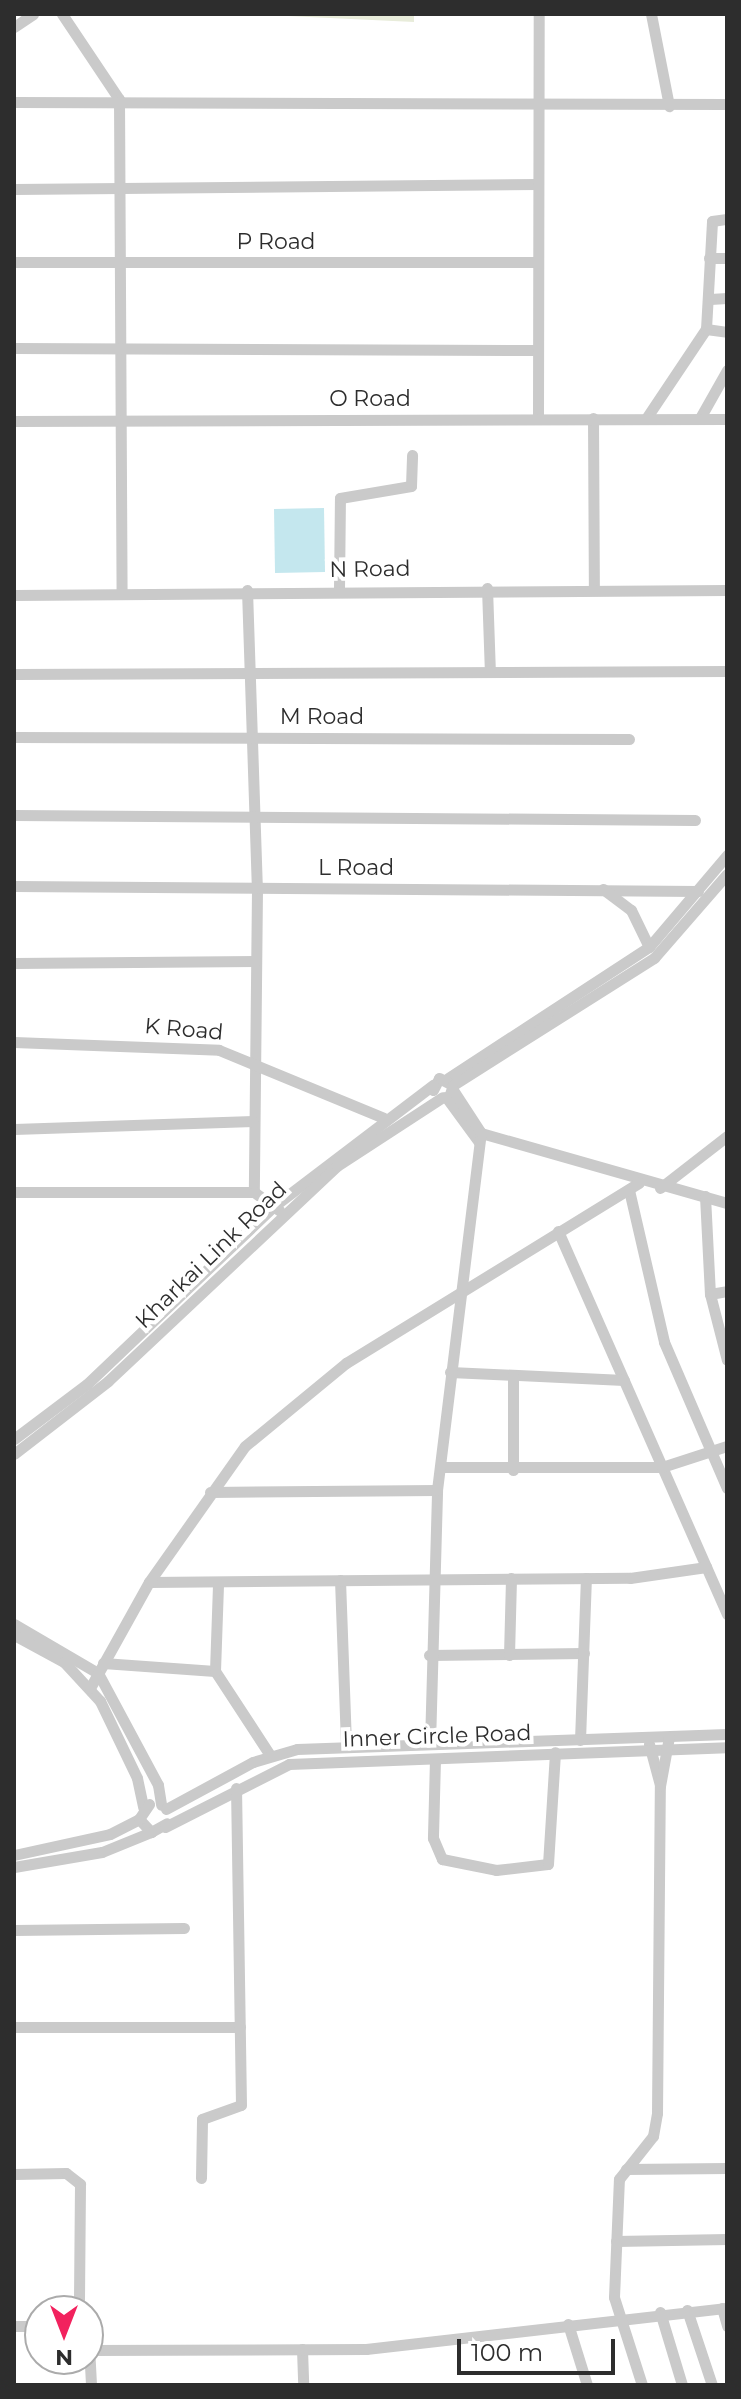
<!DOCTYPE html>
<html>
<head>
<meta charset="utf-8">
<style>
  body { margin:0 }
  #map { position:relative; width:741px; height:2399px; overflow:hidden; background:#fff; font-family:Montserrat,sans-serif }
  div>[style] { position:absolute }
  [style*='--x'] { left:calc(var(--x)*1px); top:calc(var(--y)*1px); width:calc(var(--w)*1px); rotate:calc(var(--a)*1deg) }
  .green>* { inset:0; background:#e8ecda }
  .water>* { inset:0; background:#c4e7ee }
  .minor>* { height:11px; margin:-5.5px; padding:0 5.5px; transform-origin:5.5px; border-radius:5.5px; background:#cacaca }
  span { translate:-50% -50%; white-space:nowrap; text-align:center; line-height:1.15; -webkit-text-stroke:8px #fff; paint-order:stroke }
  .street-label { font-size:22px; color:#2d2d2d }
  .frame { position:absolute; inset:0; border:16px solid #2d2d2d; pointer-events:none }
  .north { position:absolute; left:24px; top:2295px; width:80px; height:80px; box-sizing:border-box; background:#fff; border:2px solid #ababab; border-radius:50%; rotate:180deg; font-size:22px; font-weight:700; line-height:32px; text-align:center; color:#2d2d2d }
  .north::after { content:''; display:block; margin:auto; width:28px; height:36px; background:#f2225e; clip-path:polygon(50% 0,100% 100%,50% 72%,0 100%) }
  .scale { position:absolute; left:457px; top:2339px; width:158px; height:36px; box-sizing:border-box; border:4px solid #2d2d2d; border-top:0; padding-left:10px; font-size:24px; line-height:28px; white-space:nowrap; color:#2d2d2d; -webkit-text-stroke:6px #fff; paint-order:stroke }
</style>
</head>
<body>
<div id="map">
  <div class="green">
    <i style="clip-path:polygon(414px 14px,414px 22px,288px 16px,288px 14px)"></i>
  </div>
  <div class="water">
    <i style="clip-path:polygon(324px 508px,325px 572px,275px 573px,274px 509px)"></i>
  </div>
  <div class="minor">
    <i style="--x:62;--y:14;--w:102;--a:56.2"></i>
    <i style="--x:119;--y:99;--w:492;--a:89.7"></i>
    <i style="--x:651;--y:14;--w:94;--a:78.9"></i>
    <i style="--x:14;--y:27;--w:23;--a:-34"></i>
    <i style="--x:14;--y:102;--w:713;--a:0.16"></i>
    <i style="--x:14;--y:189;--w:524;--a:-0.55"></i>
    <i style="--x:709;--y:258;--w:18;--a:0"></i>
    <i style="--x:14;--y:262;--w:524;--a:0"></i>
    <i style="--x:710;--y:299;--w:17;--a:-3"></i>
    <i style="--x:706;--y:329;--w:21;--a:8"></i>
    <i style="--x:14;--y:348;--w:524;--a:0.22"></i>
    <i style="--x:647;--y:417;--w:106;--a:-56.2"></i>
    <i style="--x:706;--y:329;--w:108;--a:-86.8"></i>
    <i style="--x:712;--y:221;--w:15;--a:-8"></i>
    <i style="--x:538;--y:418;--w:404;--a:-89.9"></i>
    <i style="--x:593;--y:418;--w:169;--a:89.7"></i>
    <i style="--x:700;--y:418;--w:55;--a:-60.6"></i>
    <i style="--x:14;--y:421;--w:713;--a:-0.16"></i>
    <i style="--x:487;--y:588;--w:84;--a:88"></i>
    <i style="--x:339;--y:589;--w:91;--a:-89.4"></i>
    <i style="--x:340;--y:498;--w:72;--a:-9.6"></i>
    <i style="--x:411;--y:486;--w:31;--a:-88"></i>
    <i style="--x:247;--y:590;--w:299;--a:88.1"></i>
    <i style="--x:257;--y:889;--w:303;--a:90.6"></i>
    <i style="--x:14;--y:595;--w:713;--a:-0.4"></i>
    <i style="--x:14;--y:674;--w:713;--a:-0.24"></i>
    <i style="--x:14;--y:737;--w:615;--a:0.19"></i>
    <i style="--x:14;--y:815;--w:681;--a:0.42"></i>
    <i style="--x:14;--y:886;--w:684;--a:0.42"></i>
    <i style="--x:603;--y:889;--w:35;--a:37"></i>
    <i style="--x:631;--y:910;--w:41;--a:64.1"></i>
    <i style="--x:14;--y:963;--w:242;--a:-0.5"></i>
    <i style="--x:14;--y:1042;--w:205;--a:2.2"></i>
    <i style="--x:219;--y:1050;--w:178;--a:22.4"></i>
    <i style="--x:448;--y:1078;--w:240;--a:-33.1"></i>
    <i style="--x:649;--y:947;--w:121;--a:-49.7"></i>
    <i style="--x:433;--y:1090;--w:13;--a:-63"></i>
    <i style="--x:439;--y:1078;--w:16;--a:27"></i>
    <i style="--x:450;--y:1094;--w:9;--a:-72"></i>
    <i style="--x:453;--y:1085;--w:238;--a:-32.3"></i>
    <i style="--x:654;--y:958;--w:111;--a:-49"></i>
    <i style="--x:446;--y:1097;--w:56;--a:53.7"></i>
    <i style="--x:14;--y:1129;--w:239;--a:-1.9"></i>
    <i style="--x:481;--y:1133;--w:256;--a:15.9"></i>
    <i style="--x:660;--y:1188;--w:85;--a:-37.8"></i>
    <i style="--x:629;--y:1190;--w:156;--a:77"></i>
    <i style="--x:664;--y:1342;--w:159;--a:66.7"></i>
    <i style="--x:14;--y:1192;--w:240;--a:0"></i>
    <i style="--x:254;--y:1192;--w:31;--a:36"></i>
    <i style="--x:705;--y:1196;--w:98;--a:87.1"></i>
    <i style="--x:710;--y:1294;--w:68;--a:75.6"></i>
    <i style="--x:558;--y:1231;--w:419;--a:66.2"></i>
    <i style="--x:710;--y:1294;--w:17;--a:-10"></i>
    <i style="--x:450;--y:1372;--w:174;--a:2.6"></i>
    <i style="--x:14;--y:1439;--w:91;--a:-37"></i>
    <i style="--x:87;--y:1384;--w:258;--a:-43.6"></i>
    <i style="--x:274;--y:1206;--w:200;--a:-37.3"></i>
    <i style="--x:14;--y:1454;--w:119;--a:-37.8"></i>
    <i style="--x:108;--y:1381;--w:314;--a:-43.2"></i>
    <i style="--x:337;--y:1166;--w:126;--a:-33.1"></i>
    <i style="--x:441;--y:1467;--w:221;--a:0"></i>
    <i style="--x:662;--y:1467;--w:68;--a:-17.9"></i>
    <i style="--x:513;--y:1470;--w:95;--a:-90"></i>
    <i style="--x:210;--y:1492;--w:227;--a:-0.5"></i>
    <i style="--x:340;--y:1580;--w:165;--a:87.9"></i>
    <i style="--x:149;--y:1582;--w:481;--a:-0.5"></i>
    <i style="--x:630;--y:1578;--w:77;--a:-8.2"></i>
    <i style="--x:14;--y:1624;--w:97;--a:30.3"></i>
    <i style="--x:98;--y:1673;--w:127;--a:61.8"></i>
    <i style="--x:158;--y:1785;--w:20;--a:81"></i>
    <i style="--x:14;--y:1635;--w:57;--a:28.4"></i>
    <i style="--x:64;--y:1662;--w:53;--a:47.3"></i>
    <i style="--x:100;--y:1701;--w:85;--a:64.3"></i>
    <i style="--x:137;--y:1778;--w:30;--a:78"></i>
    <i style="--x:429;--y:1655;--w:155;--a:-0.7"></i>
    <i style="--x:509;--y:1655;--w:77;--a:-88.5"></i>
    <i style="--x:103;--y:1663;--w:112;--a:4.1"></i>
    <i style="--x:215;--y:1671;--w:100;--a:56.8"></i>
    <i style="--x:215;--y:1671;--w:87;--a:-88"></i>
    <i style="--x:90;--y:1688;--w:121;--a:-60.9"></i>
    <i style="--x:149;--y:1582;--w:166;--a:-54.8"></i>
    <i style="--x:245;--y:1446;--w:131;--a:-39.4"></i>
    <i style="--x:346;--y:1363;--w:344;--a:-31.6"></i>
    <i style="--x:580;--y:1740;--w:162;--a:-87.9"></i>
    <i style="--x:430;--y:1744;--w:254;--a:-88.4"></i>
    <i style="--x:437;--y:1490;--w:360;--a:-83"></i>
    <i style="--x:481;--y:1133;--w:51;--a:-123.1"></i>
    <i style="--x:649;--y:1744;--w:42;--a:75"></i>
    <i style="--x:435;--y:1759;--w:79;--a:91.5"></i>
    <i style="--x:433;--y:1838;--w:23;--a:67"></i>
    <i style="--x:442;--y:1859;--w:55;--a:11.5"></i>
    <i style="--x:496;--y:1870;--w:52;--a:-6.6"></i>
    <i style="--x:548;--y:1864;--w:112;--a:-86.4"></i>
    <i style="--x:166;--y:1809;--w:99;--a:-28.4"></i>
    <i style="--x:253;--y:1762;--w:46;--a:-16.5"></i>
    <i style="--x:297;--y:1749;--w:430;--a:-2"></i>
    <i style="--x:139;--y:1819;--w:18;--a:47"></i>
    <i style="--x:151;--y:1832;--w:18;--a:-29"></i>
    <i style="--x:165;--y:1827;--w:139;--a:-26.9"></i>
    <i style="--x:289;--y:1764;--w:438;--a:-2.2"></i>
    <i style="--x:14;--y:1855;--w:98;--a:-12.3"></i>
    <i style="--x:110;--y:1834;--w:33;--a:-27"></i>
    <i style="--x:139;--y:1819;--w:18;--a:-56"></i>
    <i style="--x:14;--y:1867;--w:89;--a:-9.7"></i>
    <i style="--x:102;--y:1852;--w:53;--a:-22.2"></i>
    <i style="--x:14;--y:1930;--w:170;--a:-0.7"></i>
    <i style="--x:14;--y:2027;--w:226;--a:0"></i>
    <i style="--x:626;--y:2169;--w:101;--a:-0.6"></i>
    <i style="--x:14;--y:2174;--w:52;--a:-1.1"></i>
    <i style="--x:66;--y:2173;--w:18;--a:38"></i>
    <i style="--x:80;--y:2184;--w:127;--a:90.5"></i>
    <i style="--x:201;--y:2178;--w:59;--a:-89"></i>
    <i style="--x:202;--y:2119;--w:41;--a:-19.7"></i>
    <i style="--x:241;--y:2105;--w:317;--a:-90.9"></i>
    <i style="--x:616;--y:2241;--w:111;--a:-1"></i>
    <i style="--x:722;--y:2308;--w:19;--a:74"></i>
    <i style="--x:687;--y:2310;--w:79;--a:71.6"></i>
    <i style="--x:660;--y:2312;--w:76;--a:73.2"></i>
    <i style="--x:568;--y:2324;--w:64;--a:72.7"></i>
    <i style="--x:14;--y:2326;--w:26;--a:0"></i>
    <i style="--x:89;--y:2346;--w:39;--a:87"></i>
    <i style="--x:302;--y:2349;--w:36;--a:88"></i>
    <i style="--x:90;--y:2350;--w:276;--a:-0.2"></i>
    <i style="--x:366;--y:2349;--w:363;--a:-6.5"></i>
    <i style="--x:642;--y:2385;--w:92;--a:-107.7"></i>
    <i style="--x:614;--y:2297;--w:118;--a:-87.6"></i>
    <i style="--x:619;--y:2179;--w:55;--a:-51.7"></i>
    <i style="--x:653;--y:2136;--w:23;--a:-80"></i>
    <i style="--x:657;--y:2113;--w:327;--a:-89.5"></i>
    <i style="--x:660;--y:1786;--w:50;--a:-79.6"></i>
  </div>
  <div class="street-label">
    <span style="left:276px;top:242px">P Road</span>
    <span style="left:370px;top:399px">O Road</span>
    <span style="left:370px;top:569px;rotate:-1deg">N Road</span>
    <span style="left:322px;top:717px">M Road</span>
    <span style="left:356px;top:868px">L Road</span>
    <span style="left:184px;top:1029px;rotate:5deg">K Road</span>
    <span style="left:211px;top:1255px;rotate:-44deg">Kharkai Link Road</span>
    <span style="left:437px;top:1736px;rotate:-2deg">Inner Circle Road</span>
  </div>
  <div class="frame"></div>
  <div class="north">N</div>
  <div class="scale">100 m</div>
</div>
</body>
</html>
